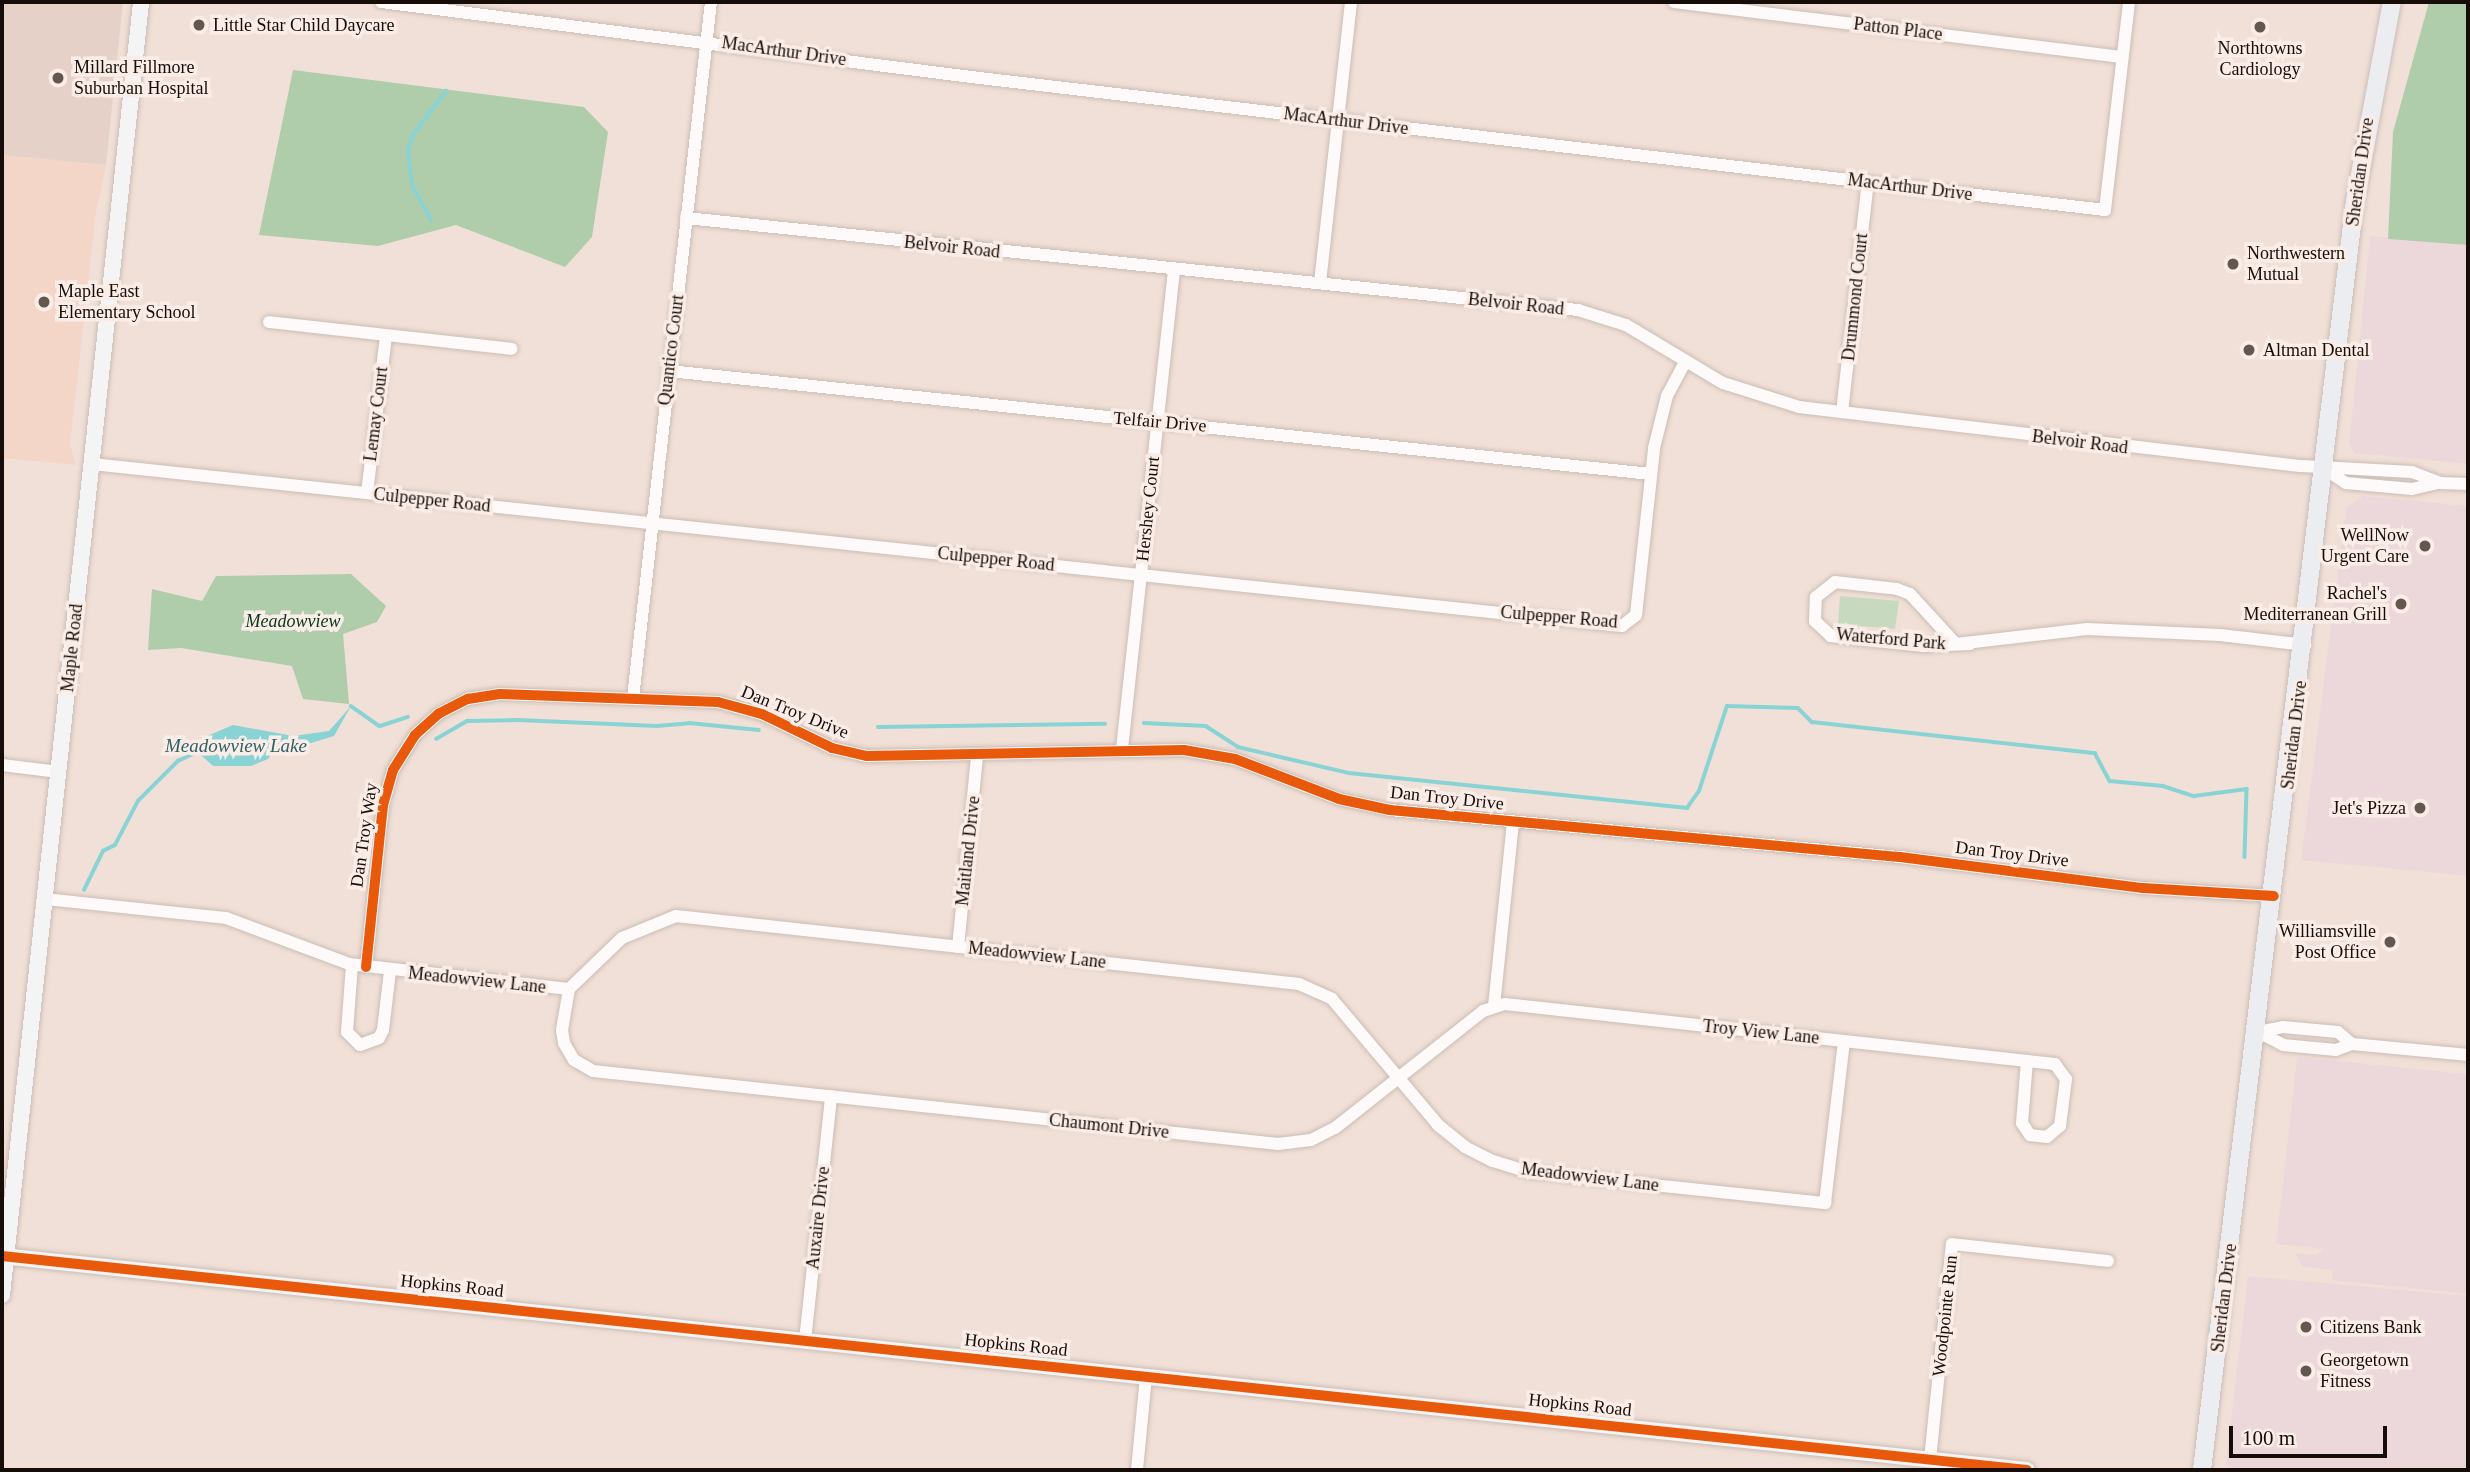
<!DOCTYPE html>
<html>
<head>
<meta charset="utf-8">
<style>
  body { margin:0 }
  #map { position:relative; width:2470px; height:1472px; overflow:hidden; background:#f1e0d7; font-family:"Times New Roman",serif }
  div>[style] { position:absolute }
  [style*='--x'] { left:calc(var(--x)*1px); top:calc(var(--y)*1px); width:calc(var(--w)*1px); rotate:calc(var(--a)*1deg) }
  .commercial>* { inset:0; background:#ecd8db }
  .built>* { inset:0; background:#f3d6c8 }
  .medical>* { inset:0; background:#e5d1c8 }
  .green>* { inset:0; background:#c7dac0 }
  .forest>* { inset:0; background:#afccab }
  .water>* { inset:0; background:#8ad3d5 }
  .stream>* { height:3.5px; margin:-1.75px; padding:0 1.75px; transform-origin:1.75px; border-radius:1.75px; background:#8ad3d5 }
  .roads { filter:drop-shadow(0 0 2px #cabdb6) drop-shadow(0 0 2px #cabdb6) }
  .street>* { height:12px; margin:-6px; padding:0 6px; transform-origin:6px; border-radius:6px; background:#fdfaf9 }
  .secondary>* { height:16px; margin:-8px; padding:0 8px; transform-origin:8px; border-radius:8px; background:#f4f4f4 }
  .primary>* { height:18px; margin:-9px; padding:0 9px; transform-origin:9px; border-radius:9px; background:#ebedf0 }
  .cycleway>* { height:10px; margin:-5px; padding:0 5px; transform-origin:5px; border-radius:5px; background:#e8590c }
  .dots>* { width:19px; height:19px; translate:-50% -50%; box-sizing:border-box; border:4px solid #faede7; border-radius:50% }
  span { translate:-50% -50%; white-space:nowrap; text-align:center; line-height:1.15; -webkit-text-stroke:7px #faede7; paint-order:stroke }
  .poi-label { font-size:18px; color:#170d08 }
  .left { translate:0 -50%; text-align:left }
  .right { translate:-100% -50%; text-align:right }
  .street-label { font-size:18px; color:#170d08 }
  .park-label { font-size:18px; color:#053918; font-style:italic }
  .water-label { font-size:19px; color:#306164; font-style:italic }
  .frame { position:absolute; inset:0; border:4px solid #170d08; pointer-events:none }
  .scale { position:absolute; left:2229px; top:1426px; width:158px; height:32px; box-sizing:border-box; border:4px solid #170d08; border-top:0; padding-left:9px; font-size:21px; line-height:24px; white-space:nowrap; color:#170d08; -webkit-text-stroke:5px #faede7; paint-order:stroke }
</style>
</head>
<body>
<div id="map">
  <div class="commercial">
    <i style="clip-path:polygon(2370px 236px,2468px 245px,2468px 464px,2354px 453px,2349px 444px)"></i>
    <i style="clip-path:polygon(2363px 496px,2468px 506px,2468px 876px,2301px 860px,2346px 508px)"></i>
    <i style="clip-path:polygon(2297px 1057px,2468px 1074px,2468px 1294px,2332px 1280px,2333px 1270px,2302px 1267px,2295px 1253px,2316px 1255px,2323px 1249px,2276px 1244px)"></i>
    <i style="clip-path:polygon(2248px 1276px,2468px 1296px,2468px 1470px,2233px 1470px,2226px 1463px)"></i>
  </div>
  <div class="built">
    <i style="clip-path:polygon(2px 155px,106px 165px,96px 212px,70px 444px,76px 465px,2px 458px)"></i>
  </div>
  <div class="medical">
    <i style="clip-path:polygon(2px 2px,123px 2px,106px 165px,2px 155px)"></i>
  </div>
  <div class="green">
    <i style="clip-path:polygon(1840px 596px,1899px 601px,1895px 629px,1838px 624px)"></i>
  </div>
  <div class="forest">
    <i style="clip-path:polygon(2429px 2px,2468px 2px,2468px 245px,2388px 239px,2393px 132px)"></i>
    <i style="clip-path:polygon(293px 70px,584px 107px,608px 132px,592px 237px,565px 267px,456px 225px,378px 246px,259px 235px)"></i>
    <i style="clip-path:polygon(351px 574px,386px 606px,377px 622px,343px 634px,349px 704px,303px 699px,292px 666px,181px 648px,148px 650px,152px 589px,202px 601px,216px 576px)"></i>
  </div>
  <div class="water">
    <i style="clip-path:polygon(351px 706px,334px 736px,298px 747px,289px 742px,277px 745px,268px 759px,251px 766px,213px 766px,193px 748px,207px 736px,233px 725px,293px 736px,329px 731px)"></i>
  </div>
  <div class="stream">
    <i style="--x:431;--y:221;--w:41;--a:-117.8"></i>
    <i style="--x:412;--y:185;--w:35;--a:-97"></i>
    <i style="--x:408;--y:150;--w:16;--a:-72"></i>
    <i style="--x:413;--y:135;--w:55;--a:-53.1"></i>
    <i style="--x:351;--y:706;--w:35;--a:35"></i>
    <i style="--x:380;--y:726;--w:29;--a:-18"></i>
    <i style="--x:1144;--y:723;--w:62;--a:2.8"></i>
    <i style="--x:1206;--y:726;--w:38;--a:33"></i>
    <i style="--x:1238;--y:747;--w:114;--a:13.2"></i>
    <i style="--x:1349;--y:773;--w:340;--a:5.9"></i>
    <i style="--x:1687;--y:808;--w:21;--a:-55"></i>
    <i style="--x:1699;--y:791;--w:89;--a:-71.8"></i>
    <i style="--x:1727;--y:706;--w:71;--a:1.6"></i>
    <i style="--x:1798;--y:708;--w:20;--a:45"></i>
    <i style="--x:1812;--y:722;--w:285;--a:6.3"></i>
    <i style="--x:2095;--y:753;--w:32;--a:62"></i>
    <i style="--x:2110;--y:781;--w:53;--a:5.4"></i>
    <i style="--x:2163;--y:786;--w:33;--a:18"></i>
    <i style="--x:2194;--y:796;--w:53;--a:-7.5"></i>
    <i style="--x:2247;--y:789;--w:68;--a:91.7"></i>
    <i style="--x:878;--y:727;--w:227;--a:-0.8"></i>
    <i style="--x:436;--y:739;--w:36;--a:-30"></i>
    <i style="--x:467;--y:721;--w:51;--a:-1.1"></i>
    <i style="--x:518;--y:720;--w:139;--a:2.5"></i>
    <i style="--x:657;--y:726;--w:32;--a:-5"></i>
    <i style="--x:689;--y:723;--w:70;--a:5.7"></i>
    <i style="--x:84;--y:890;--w:43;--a:-64"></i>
    <i style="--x:103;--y:851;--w:13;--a:-27"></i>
    <i style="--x:115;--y:845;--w:50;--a:-62.4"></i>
    <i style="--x:138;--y:801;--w:57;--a:-45"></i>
    <i style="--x:178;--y:761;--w:19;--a:-25"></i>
  </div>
  <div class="roads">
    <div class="street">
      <i style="--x:381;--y:2;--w:595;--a:7.24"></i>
      <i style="--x:971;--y:77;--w:1142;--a:6.69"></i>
      <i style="--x:2105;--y:210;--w:209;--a:-83.4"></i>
      <i style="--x:1674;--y:2;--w:451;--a:7"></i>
      <i style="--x:686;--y:218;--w:897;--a:5.89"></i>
      <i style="--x:1578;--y:310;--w:50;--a:17.4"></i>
      <i style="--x:1626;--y:325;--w:113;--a:30.9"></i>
      <i style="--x:1723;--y:383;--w:80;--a:17.5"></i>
      <i style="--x:1799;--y:407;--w:504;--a:6.72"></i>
      <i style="--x:2300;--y:466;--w:112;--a:3.1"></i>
      <i style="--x:2412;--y:472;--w:30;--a:21"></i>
      <i style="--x:2440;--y:483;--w:28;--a:2"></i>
      <i style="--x:1320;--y:283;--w:283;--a:-83.7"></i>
      <i style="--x:269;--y:322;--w:244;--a:6.3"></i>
      <i style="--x:669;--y:371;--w:987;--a:5.99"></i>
      <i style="--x:1842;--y:412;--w:232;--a:-83.6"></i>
      <i style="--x:92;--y:464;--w:1539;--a:6.04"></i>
      <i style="--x:1622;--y:626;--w:18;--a:-38"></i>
      <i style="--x:1636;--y:615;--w:168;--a:-83.8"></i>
      <i style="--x:1654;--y:448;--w:54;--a:-76"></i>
      <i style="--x:1667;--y:396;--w:40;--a:-62"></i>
      <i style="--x:2325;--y:469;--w:25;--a:34"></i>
      <i style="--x:2346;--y:483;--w:66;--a:5.2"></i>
      <i style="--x:2412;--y:489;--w:28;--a:-13"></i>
      <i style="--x:367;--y:493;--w:158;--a:-83.1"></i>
      <i style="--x:1970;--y:644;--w:46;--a:177.5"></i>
      <i style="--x:1924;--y:646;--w:94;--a:-173.9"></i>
      <i style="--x:1831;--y:636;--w:22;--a:-137"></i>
      <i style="--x:1815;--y:621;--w:24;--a:-88"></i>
      <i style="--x:1816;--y:597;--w:24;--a:-38"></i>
      <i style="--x:1835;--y:582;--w:62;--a:6.4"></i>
      <i style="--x:1897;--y:589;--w:14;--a:21"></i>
      <i style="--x:1910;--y:594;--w:68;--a:47.4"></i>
      <i style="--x:1956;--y:644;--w:132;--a:-6.5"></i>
      <i style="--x:2087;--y:629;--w:133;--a:2.6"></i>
      <i style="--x:2220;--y:635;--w:86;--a:6.7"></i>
      <i style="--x:633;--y:698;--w:700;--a:-83.61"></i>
      <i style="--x:1122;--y:749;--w:483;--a:-83.8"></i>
      <i style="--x:2;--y:765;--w:57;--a:7"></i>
      <i style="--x:45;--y:899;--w:182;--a:6"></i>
      <i style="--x:226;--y:918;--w:131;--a:20.5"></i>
      <i style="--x:349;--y:964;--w:221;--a:6.5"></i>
      <i style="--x:958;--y:947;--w:193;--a:-84.3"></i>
      <i style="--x:352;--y:965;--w:67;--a:94.3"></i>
      <i style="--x:347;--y:1032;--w:18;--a:45"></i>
      <i style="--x:360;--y:1045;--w:20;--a:-20"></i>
      <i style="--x:379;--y:1038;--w:9;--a:-63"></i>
      <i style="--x:383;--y:1030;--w:59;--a:-83.2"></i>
      <i style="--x:366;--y:967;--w:163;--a:-84"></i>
      <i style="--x:383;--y:805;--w:36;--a:-74"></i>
      <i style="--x:393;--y:770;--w:41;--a:-57.8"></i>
      <i style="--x:415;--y:735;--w:31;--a:-42"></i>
      <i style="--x:438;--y:714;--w:34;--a:-27"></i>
      <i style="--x:468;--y:699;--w:32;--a:-9"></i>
      <i style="--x:500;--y:694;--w:218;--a:2.1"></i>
      <i style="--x:718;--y:702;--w:46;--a:15.3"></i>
      <i style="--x:762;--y:714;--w:78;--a:25.9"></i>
      <i style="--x:832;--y:748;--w:36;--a:13"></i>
      <i style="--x:867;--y:756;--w:317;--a:-1.1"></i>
      <i style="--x:1184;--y:750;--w:52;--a:10"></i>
      <i style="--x:1235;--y:759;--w:111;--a:21"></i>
      <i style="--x:1339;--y:799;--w:52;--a:12.2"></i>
      <i style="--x:1390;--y:810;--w:512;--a:5.27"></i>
      <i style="--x:1900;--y:857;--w:245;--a:7.3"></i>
      <i style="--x:2143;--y:888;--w:131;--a:3.5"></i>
      <i style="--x:569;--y:989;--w:42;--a:99.7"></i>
      <i style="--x:562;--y:1030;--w:13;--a:81"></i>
      <i style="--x:564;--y:1043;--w:20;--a:60"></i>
      <i style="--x:574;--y:1060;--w:22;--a:30"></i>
      <i style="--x:593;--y:1071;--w:689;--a:6.08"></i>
      <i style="--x:1278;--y:1144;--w:33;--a:-7"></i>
      <i style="--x:1311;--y:1140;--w:27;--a:-27"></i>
      <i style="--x:1335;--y:1128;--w:189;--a:-38.3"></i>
      <i style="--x:1483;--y:1011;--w:23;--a:-18"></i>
      <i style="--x:1505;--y:1004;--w:525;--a:6.23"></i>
      <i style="--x:2027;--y:1061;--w:28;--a:6"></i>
      <i style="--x:2055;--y:1064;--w:19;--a:54"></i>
      <i style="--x:2066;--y:1079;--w:47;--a:97.3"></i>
      <i style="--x:2060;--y:1126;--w:17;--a:140"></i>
      <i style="--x:2047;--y:1137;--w:17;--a:-173"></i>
      <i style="--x:2030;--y:1135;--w:14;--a:-124"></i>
      <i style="--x:2022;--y:1123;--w:62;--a:-85.4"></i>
      <i style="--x:569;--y:989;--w:74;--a:-43.9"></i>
      <i style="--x:622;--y:938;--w:58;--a:-22.2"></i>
      <i style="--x:676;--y:916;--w:627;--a:6.23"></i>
      <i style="--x:1299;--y:984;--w:36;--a:24"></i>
      <i style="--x:1332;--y:999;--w:165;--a:49.9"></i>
      <i style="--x:1438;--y:1125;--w:35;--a:39"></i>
      <i style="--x:1465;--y:1147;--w:31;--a:27"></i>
      <i style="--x:1493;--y:1161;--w:39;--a:17"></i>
      <i style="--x:1530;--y:1172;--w:297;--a:6"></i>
      <i style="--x:1825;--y:1203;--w:163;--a:-83.3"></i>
      <i style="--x:1494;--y:1006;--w:185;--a:-84.1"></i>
      <i style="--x:2258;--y:1032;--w:28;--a:27"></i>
      <i style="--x:2283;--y:1045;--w:53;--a:5.4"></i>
      <i style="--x:2336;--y:1050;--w:17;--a:-21"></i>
      <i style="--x:2352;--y:1044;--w:117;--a:5.4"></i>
      <i style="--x:2258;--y:1032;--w:25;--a:-11"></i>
      <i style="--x:2283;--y:1027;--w:55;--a:5.2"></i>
      <i style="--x:2338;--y:1032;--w:18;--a:41"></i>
      <i style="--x:805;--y:1341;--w:246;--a:-83.9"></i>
      <i style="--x:1930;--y:1460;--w:217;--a:-84.2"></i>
      <i style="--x:1952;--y:1244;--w:157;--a:6.2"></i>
      <i style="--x:1137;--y:1470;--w:94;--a:-84.5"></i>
    </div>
    <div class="secondary">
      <i style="--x:2;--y:1256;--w:2036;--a:6.03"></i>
      <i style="--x:2;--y:1295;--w:1300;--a:-83.86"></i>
    </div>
    <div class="primary">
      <i style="--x:2202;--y:1470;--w:1278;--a:-83.13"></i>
      <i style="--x:2355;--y:201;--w:202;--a:-79.5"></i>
    </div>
  </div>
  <div class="cycleway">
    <i style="--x:366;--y:967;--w:163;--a:-84"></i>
    <i style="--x:383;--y:805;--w:36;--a:-74"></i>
    <i style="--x:393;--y:770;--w:41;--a:-57.8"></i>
    <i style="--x:415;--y:735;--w:31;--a:-42"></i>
    <i style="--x:438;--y:714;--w:34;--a:-27"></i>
    <i style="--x:468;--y:699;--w:32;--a:-9"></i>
    <i style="--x:500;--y:694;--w:218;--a:2.1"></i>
    <i style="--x:718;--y:702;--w:46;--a:15.3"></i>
    <i style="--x:762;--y:714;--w:78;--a:25.9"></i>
    <i style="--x:832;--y:748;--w:36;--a:13"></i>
    <i style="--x:867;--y:756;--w:317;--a:-1.1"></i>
    <i style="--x:1184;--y:750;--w:52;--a:10"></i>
    <i style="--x:1235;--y:759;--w:111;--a:21"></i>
    <i style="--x:1339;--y:799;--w:52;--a:12.2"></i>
    <i style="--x:1390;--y:810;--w:512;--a:5.27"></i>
    <i style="--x:1900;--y:857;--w:245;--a:7.3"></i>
    <i style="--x:2143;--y:888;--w:131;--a:3.5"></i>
    <i style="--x:2;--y:1256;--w:2036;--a:6.03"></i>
  </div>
  <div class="dots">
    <i style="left:199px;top:25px;background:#635750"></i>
    <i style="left:2260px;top:27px;background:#635750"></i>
    <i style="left:58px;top:78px;background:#635750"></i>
    <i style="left:2233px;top:264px;background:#635750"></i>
    <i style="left:44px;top:302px;background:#635750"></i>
    <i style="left:2249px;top:350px;background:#635750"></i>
    <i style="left:2425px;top:546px;background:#635750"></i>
    <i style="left:2401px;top:604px;background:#635750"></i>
    <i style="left:2420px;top:808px;background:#635750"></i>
    <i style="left:2390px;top:942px;background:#635750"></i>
    <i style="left:2306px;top:1327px;background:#635750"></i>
    <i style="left:2306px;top:1371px;background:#635750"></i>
  </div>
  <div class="poi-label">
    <span class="left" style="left:213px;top:25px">Little Star Child Daycare</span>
    <span style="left:2260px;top:59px">Northtowns<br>Cardiology</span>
    <span class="left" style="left:74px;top:78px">Millard Fillmore<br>Suburban Hospital</span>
    <span class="left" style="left:2247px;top:264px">Northwestern<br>Mutual</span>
    <span class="left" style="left:58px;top:302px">Maple East<br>Elementary School</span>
    <span class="left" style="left:2263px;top:350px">Altman Dental</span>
    <span class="right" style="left:2409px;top:546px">WellNow<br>Urgent Care</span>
    <span class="right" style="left:2387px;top:604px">Rachel's<br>Mediterranean Grill</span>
    <span class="right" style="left:2406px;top:808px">Jet's Pizza</span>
    <span class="right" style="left:2376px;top:942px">Williamsville<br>Post Office</span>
    <span class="left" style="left:2320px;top:1327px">Citizens Bank</span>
    <span class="left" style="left:2320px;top:1371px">Georgetown<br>Fitness</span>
  </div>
  <div class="street-label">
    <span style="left:1898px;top:29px;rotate:7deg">Patton Place</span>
    <span style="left:784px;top:51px;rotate:8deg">MacArthur Drive</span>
    <span style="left:1346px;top:121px;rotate:7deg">MacArthur Drive</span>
    <span style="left:2360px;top:172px;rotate:-82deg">Sheridan Drive</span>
    <span style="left:1910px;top:187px;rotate:7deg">MacArthur Drive</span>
    <span style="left:952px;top:247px;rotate:6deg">Belvoir Road</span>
    <span style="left:1855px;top:297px;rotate:-84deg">Drummond Court</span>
    <span style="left:1516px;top:304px;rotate:6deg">Belvoir Road</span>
    <span style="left:671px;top:350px;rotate:-83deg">Quantico Court</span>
    <span style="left:376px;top:414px;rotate:-83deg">Lemay Court</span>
    <span style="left:1160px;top:422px;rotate:5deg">Telfair Drive</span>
    <span style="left:2080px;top:442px;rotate:7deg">Belvoir Road</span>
    <span style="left:432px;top:500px;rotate:6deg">Culpepper Road</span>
    <span style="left:1148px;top:509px;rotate:-84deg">Hershey Court</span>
    <span style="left:996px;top:559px;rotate:6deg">Culpepper Road</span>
    <span style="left:1559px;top:617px;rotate:5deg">Culpepper Road</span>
    <span style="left:1891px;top:639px;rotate:5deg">Waterford Park</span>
    <span style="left:72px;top:648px;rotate:-84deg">Maple Road</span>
    <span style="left:795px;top:712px;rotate:22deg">Dan Troy Drive</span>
    <span style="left:2294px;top:735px;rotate:-83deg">Sheridan Drive</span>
    <span style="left:1447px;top:798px;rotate:6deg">Dan Troy Drive</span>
    <span style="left:364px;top:835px;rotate:-82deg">Dan Troy Way</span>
    <span style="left:968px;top:851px;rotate:-84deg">Maitland Drive</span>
    <span style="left:2012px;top:854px;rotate:7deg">Dan Troy Drive</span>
    <span style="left:1037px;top:955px;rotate:6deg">Meadowview Lane</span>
    <span style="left:477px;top:980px;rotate:6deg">Meadowview Lane</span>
    <span style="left:1761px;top:1032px;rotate:6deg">Troy View Lane</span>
    <span style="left:1109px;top:1126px;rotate:6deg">Chaumont Drive</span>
    <span style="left:1590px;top:1177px;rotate:7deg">Meadowview Lane</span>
    <span style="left:818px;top:1218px;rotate:-84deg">Auxaire Drive</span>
    <span style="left:452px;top:1286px;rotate:6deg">Hopkins Road</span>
    <span style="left:2224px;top:1298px;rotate:-83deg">Sheridan Drive</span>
    <span style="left:1945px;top:1316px;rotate:-84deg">Woodpointe Run</span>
    <span style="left:1016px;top:1345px;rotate:6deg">Hopkins Road</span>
    <span style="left:1580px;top:1405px;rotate:6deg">Hopkins Road</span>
  </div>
  <div class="park-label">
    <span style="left:293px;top:621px">Meadowview</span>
  </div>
  <div class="water-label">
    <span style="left:236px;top:746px">Meadowview Lake</span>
  </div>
  <div class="frame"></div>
  <div class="scale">100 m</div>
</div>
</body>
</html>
